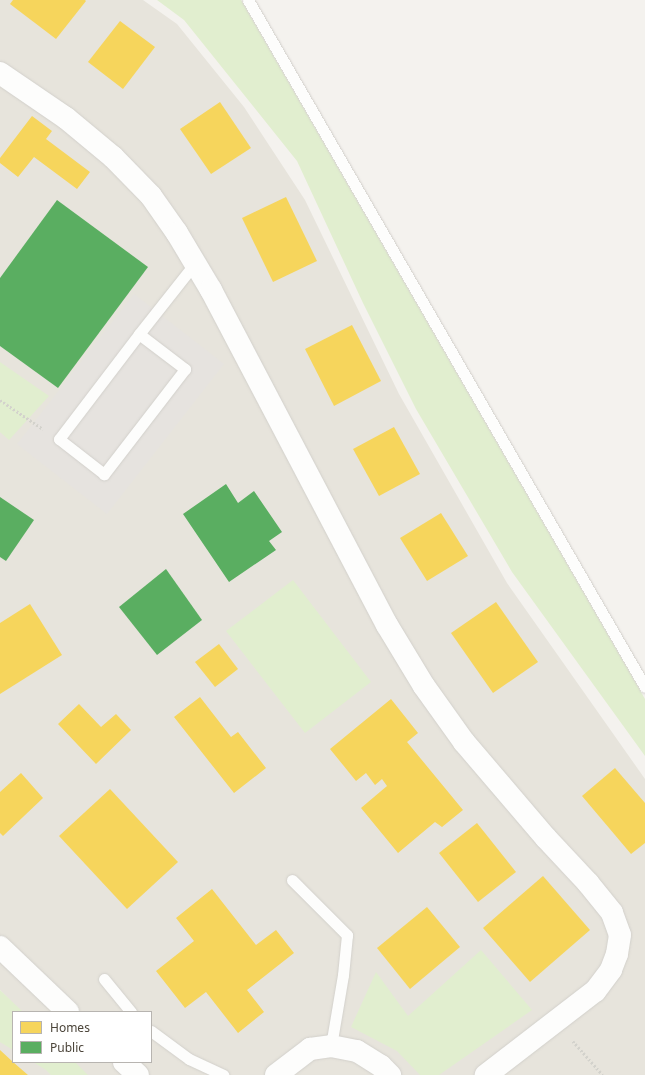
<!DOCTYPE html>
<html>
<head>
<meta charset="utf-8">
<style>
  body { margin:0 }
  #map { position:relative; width:645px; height:1075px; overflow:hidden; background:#f4f2ee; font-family:"Noto Sans",sans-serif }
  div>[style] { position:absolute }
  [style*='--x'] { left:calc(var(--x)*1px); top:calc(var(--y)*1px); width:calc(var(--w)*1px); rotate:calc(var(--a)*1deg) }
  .residential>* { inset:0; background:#e7e4dc }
  .green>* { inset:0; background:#e1eecf }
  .parking>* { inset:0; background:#e6e3df }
  .homes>* { inset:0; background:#f6d55c }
  .public>* { inset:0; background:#5aae61 }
  .path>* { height:2.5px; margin-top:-1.25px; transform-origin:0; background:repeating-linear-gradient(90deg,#d3d2cc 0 2px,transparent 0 4px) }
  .roads { filter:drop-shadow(0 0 1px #d2d0cb) drop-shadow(0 0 1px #d2d0cb) }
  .service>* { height:11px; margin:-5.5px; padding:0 5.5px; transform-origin:5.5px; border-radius:5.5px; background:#fdfdfc }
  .minor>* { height:22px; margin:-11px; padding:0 11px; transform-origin:11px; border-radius:11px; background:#fdfdfc }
  .tertiary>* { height:22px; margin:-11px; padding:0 11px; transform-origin:11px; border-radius:11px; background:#fdfdfc }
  span { translate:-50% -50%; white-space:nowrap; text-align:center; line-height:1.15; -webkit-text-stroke:4px #fff; paint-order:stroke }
  .legend { position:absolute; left:12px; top:1011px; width:140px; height:52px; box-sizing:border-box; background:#fff; border:1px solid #b7b4b0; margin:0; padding:5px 7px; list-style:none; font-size:12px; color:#4b4439 }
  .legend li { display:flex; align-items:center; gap:8px; height:20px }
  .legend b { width:20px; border:1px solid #b7b4b0 }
</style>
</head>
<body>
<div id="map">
  <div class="residential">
    <i style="clip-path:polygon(0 0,143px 0,177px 24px,244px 107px,305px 200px,399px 394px,507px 583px,645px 779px,645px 1075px,0 1075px,0 1036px,13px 1024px,13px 1062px,151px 1062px,151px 1012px,21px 1012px,0 990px)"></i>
  </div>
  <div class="green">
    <i style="clip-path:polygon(157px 0,241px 0,645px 699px,645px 756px,512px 572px,416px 409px,363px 303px,297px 161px,184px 20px)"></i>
    <i style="clip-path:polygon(0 362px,49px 396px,9px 440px,0 432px)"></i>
    <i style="clip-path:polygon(293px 580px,371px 682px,305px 733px,226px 631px)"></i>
    <i style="clip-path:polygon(481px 950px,532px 1010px,439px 1075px,420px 1075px,397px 1051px,351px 1027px,376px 972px,408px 1016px)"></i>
    <i style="clip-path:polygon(0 990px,23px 1012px,13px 1012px,13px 1050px,0 1042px)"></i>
    <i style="clip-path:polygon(33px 1062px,75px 1062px,88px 1075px,51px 1075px,46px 1070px)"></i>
  </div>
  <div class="parking">
    <i style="clip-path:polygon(134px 294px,224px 364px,107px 514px,17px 444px)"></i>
  </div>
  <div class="homes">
    <i style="clip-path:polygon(13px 0,85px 0,86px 1px,56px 39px,10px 4px)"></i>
    <i style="clip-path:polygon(120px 21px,155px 47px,123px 89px,88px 62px)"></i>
    <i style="clip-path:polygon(220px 102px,251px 148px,211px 174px,180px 129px)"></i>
    <i style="clip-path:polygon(32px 116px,52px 131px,46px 139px,90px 172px,77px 189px,34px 157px,18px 177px,0 163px,0 158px)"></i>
    <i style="clip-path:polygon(286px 197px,317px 261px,273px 282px,242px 218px)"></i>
    <i style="clip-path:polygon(352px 325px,381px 381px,334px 406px,305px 349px)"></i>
    <i style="clip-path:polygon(394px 427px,420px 474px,379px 496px,353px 449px)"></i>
    <i style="clip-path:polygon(441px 513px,468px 556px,427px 581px,400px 538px)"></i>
    <i style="clip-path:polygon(496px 602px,538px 662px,493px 693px,451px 633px)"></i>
    <i style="clip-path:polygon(30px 604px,62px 655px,0 694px,0 623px)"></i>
    <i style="clip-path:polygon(219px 644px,238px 669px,215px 687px,195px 662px)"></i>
    <i style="clip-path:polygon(200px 697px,231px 737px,238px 732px,266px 768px,234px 793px,174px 717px)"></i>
    <i style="clip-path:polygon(391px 699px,418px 733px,407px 742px,463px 810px,442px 827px,435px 822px,398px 853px,361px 808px,387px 786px,382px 779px,375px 785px,366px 773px,356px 781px,330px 749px)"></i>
    <i style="clip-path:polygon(79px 704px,101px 727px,116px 714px,131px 730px,96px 764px,58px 724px)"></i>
    <i style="clip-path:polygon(615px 768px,645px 803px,645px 843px,631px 854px,582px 796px)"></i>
    <i style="clip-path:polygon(21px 773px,43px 798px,3px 836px,0 833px,0 792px)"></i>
    <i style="clip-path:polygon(110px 789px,178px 862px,127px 909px,59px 836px)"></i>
    <i style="clip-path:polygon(477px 823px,516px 872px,478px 902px,439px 853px)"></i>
    <i style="clip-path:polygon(543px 876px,590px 930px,530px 982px,483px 928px)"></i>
    <i style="clip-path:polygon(212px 889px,256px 945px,276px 930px,294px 953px,247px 990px,264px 1012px,238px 1033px,206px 992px,185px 1008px,156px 971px,194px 941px,176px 918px)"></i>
    <i style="clip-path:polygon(427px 907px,460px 947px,410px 989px,377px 948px)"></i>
    <i style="clip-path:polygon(0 1050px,13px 1062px,28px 1075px,0 1075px)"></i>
  </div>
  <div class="public">
    <i style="clip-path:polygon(57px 200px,148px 267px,58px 388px,0 346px,0 278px)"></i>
    <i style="clip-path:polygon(226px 484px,238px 503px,254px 491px,282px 532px,269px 541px,276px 550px,229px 582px,183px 514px)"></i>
    <i style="clip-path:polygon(0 497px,34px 520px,6px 561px,0 557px)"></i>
    <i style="clip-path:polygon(166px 569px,202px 620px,157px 655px,119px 607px)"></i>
  </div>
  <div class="path">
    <i style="--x:0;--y:400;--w:52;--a:34"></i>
    <i style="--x:573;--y:1041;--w:45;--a:48.6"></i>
  </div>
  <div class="roads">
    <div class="service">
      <i style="--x:248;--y:0;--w:793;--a:59.98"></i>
      <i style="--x:139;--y:334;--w:58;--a:37.3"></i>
      <i style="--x:185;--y:369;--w:133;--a:127.6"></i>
      <i style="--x:104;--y:474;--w:57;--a:-142.1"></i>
      <i style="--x:59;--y:439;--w:132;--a:-52.7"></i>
      <i style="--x:139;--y:334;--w:90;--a:-51.7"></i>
      <i style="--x:292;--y:880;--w:78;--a:45"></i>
      <i style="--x:347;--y:935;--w:40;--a:95.7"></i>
      <i style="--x:343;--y:975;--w:72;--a:99.6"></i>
      <i style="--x:104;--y:979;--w:43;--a:50.7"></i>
      <i style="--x:151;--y:1031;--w:47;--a:36.4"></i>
      <i style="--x:189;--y:1059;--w:38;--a:25"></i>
    </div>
    <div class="minor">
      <i style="--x:0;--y:73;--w:80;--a:34.3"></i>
      <i style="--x:66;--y:118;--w:61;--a:39.7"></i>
      <i style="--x:113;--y:157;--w:54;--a:45.7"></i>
      <i style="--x:151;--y:196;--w:45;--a:54.9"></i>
      <i style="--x:177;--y:233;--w:66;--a:59.2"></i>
      <i style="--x:211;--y:290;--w:378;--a:62.3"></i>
      <i style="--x:387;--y:625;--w:71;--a:58.8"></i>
      <i style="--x:424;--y:686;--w:69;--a:54.5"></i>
      <i style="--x:464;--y:742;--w:126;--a:49.5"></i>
      <i style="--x:546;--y:838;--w:62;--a:47"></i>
      <i style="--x:588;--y:883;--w:38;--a:51"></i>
      <i style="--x:612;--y:913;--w:23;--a:70"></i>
      <i style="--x:620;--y:935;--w:19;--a:99"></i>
      <i style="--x:617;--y:954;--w:17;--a:111"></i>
      <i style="--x:611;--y:970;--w:26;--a:127"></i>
      <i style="--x:595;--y:991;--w:138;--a:142.4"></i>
      <i style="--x:276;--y:1075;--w:43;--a:-37.4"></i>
      <i style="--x:310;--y:1049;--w:21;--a:-8"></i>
      <i style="--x:331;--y:1046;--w:26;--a:11"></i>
      <i style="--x:357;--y:1051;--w:28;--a:32"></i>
      <i style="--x:381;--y:1066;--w:13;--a:45"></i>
    </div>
    <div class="tertiary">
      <i style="--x:0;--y:947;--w:94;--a:43.7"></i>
      <i style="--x:124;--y:1062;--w:19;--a:43"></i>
    </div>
  </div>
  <ul class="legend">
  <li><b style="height:11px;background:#f6d55c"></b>Homes</li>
  <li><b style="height:11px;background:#5aae61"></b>Public</li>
  </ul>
</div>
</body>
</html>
